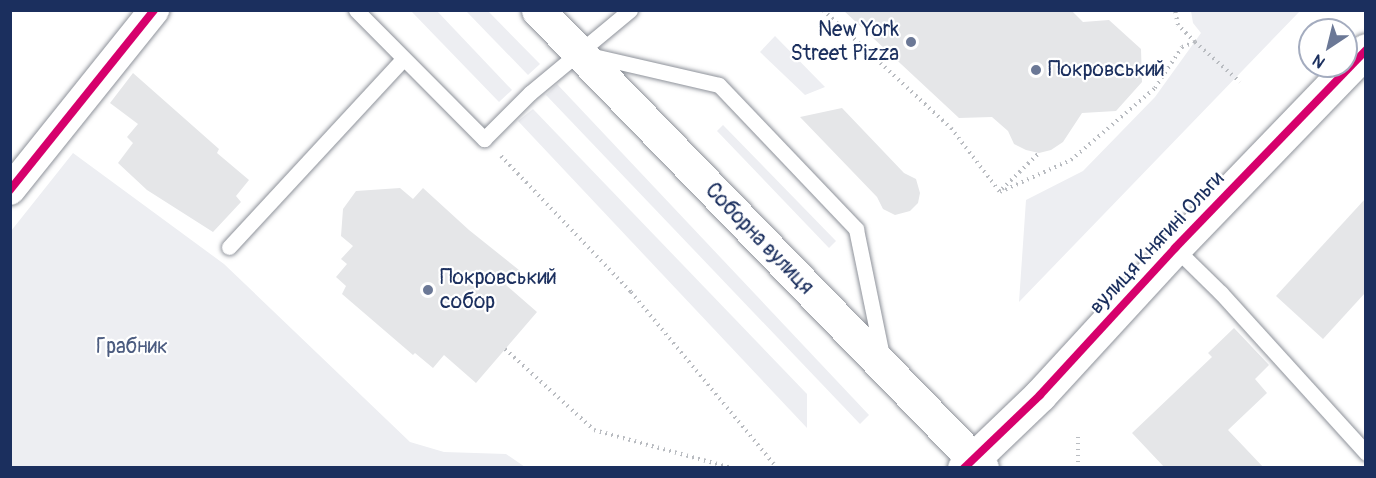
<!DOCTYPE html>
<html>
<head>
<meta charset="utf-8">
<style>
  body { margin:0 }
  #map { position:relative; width:1376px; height:478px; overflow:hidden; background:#fff; font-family:Pangolin,sans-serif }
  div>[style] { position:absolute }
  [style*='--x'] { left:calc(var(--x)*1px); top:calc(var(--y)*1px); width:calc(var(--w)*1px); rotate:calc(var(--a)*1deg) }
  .green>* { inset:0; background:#edeef2 }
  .building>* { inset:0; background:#e5e6e8 }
  .path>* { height:4px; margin-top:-2px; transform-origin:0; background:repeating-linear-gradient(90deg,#b9bcc1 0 1.5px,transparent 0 6px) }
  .roads { filter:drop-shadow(0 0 2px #8e929a) drop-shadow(0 0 2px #8e929a) }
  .service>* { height:15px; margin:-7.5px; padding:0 7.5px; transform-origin:7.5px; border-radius:7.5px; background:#fff }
  .minor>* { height:30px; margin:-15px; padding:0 15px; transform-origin:15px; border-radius:15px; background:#fff }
  .tertiary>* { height:33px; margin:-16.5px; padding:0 16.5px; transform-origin:16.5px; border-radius:16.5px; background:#fff }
  .primary>* { height:33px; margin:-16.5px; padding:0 16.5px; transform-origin:16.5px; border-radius:16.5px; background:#fff }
  .cycleway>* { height:8px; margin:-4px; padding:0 4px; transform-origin:4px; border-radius:4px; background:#d6006c }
  .dots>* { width:16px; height:16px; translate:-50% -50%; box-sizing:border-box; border:3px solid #fff; border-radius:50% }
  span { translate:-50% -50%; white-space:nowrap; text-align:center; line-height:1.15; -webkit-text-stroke:4.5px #fff; paint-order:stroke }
  .poi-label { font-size:21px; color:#1b2f5e }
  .right { translate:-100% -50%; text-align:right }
  .left { translate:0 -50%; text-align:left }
  .street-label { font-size:21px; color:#1b2f5e }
  .park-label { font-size:21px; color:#4c5c80 }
  .frame { position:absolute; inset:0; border:12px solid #1b2f5e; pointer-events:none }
  .north { position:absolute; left:1298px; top:18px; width:60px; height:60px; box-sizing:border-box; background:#fff; border:2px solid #a4acbf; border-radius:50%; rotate:215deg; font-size:16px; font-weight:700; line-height:24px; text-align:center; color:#1b2f5e }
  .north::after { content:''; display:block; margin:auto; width:21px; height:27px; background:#6b7896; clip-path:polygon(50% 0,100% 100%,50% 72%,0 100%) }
</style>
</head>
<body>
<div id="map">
  <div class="green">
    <i style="clip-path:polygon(411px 11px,437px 11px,512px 90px,499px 102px)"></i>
    <i style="clip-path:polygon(466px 11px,488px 11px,540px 64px,528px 75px)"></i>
    <i style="clip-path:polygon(1191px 11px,1300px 11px,1019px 302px,1026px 200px,1083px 171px,1155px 97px,1201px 33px,1193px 23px)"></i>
    <i style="clip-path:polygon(775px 36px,825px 87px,805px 95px,760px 52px)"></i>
    <i style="clip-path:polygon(557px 84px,869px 415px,860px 424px,546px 95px)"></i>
    <i style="clip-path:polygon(533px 109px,807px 394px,807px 428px,518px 121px)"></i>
    <i style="clip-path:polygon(723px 125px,836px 241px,829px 248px,717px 131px)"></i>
    <i style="clip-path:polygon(73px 153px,224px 264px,410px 442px,444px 452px,506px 454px,525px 467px,11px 467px,11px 231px)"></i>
  </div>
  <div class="building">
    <i style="clip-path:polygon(843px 10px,1071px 10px,1083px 22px,1109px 20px,1141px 49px,1142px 82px,1116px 111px,1082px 113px,1063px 142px,1051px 150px,1039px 153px,1026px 150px,1014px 144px,1008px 131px,992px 117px,959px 118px)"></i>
    <i style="clip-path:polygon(133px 73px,219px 149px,217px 153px,249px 180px,236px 196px,241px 202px,213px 232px,147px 190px,118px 163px,133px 143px,127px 137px,138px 124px,110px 103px)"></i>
    <i style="clip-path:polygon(842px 108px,904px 173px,916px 179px,920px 193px,918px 203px,910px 211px,895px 215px,883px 209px,877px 197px,800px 117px)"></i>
    <i style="clip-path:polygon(400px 188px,413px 199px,423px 188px,469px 230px,519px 270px,506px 285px,537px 312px,476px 383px,444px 355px,433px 368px,415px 353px,413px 355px,342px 294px,346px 286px,336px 277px,347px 264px,341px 259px,353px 246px,341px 236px,343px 209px,356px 191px)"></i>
    <i style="clip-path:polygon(1365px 199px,1365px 293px,1323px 339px,1276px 296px)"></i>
    <i style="clip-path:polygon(1234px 328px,1269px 365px,1255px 379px,1267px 393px,1228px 430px,1264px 468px,1165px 468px,1132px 433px,1212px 357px,1208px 353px)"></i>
  </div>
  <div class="path">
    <i style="--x:823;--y:10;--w:174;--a:42.7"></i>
    <i style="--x:951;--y:128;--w:81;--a:52.6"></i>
    <i style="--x:1000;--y:192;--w:78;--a:-24.3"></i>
    <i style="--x:1071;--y:160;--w:111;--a:-40.6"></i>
    <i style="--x:1155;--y:88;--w:49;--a:-56.6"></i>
    <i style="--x:1182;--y:47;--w:14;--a:-21"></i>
    <i style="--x:1195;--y:42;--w:24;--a:-135"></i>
    <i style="--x:1178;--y:25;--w:15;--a:-101"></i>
    <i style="--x:1195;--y:42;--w:60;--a:41.6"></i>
    <i style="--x:501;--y:156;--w:188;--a:46.3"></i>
    <i style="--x:631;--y:292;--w:229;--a:50.3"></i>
    <i style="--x:1002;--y:189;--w:52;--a:-44.2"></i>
    <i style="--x:505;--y:349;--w:120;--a:42.3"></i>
    <i style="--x:594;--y:430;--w:143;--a:15.4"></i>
    <i style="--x:1078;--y:468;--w:32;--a:-90"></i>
  </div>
  <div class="roads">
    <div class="service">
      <i style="--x:356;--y:10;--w:182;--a:45.2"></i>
      <i style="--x:484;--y:139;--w:65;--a:-45"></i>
      <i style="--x:530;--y:93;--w:130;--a:-39.7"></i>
      <i style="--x:589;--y:55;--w:133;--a:13"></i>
      <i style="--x:719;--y:85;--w:199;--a:46.4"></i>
      <i style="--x:856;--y:229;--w:130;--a:78.4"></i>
      <i style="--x:229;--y:247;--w:256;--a:-47.2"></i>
      <i style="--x:1175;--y:248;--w:64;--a:44.4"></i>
      <i style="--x:1221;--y:293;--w:216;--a:47.8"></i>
    </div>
    <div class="minor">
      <i style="--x:10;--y:190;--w:231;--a:-51.3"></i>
    </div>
    <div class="tertiary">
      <i style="--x:964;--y:468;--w:105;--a:-43.8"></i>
      <i style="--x:1040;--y:395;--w:200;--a:-47.4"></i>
      <i style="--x:1175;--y:248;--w:275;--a:-46"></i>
    </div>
    <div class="primary">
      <i style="--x:538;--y:10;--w:638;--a:45.89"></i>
    </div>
  </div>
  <div class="cycleway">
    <i style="--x:10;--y:190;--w:231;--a:-51.3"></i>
    <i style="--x:964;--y:468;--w:105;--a:-43.8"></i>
    <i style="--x:1040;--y:395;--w:200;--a:-47.4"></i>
    <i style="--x:1175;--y:248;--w:275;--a:-46"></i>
  </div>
  <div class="dots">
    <i style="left:911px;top:42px;background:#6b7896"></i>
    <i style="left:1036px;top:70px;background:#6b7896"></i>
    <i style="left:428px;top:290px;background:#6b7896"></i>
  </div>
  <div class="poi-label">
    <span class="right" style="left:899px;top:42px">New York<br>Street Pizza</span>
    <span class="left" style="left:1048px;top:70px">Покровський</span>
    <span class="left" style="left:440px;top:290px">Покровський<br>собор</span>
  </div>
  <div class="street-label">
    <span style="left:759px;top:239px;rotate:46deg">Соборна вулиця</span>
    <span style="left:1157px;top:243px;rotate:-47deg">вулиця Княгині Ольги</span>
  </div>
  <div class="park-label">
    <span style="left:132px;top:347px">Грабник</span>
  </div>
  <div class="frame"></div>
  <div class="north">N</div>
</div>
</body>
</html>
